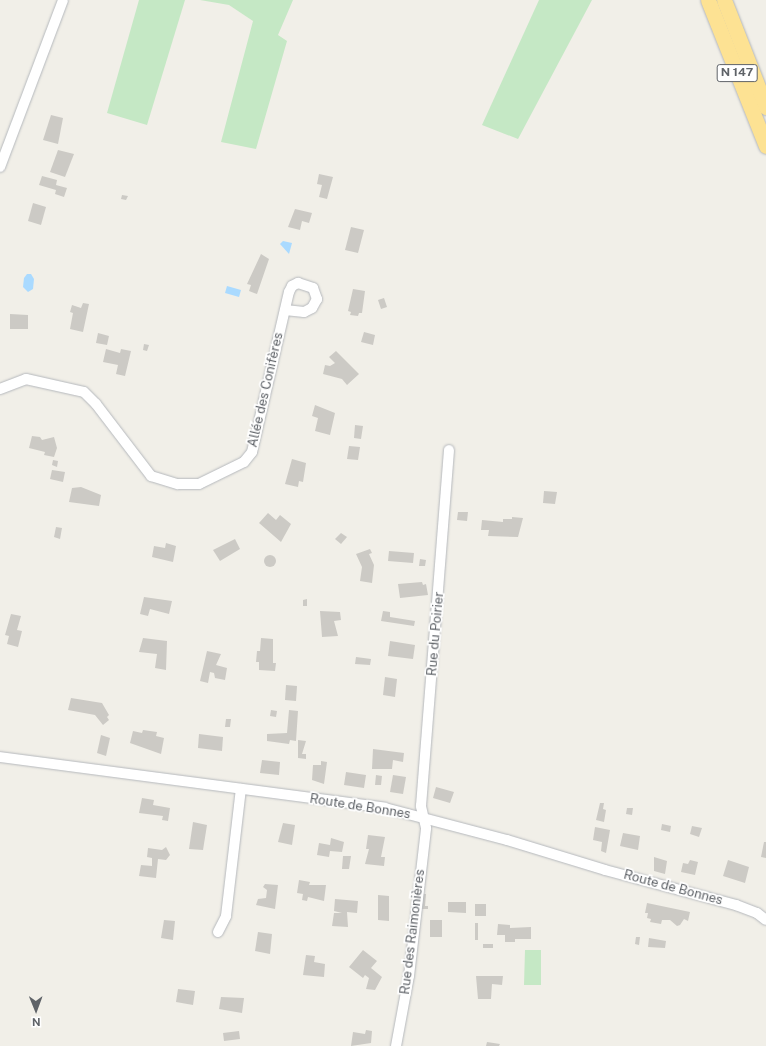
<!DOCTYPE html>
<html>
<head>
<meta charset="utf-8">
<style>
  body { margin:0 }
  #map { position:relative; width:766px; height:1046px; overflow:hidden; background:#f1efe8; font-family:"Public Sans",sans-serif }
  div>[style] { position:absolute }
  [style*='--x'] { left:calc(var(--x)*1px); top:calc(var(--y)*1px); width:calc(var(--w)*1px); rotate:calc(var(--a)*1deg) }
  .green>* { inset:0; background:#c5e8c5 }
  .water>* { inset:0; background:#aadaff }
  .building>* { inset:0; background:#cccac5 }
  .round { border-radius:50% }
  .roads { filter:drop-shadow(0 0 1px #b5b8bc) drop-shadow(0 0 1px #b5b8bc) }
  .minor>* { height:10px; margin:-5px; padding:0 5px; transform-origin:5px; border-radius:5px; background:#fff }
  .highway>* { height:15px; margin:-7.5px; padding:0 7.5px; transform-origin:7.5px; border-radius:7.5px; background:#fde293 }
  span { translate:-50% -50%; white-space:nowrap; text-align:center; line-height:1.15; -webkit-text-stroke:3.5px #fff; paint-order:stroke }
  .shield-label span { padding:1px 3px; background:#fff; border:1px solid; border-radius:3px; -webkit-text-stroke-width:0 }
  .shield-label { font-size:12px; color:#5f6368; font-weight:700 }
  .street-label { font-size:13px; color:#5f6368 }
  .north { position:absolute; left:16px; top:990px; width:40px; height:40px; -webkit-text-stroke:3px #fff; paint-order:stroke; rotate:179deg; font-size:11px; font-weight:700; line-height:16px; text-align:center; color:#5f6368 }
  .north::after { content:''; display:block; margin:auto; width:14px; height:18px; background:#5f6368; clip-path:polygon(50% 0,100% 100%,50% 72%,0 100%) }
</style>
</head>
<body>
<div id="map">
  <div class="green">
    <i style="clip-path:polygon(139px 0,185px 0,147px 125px,107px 113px)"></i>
    <i style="clip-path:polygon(200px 0,293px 0,278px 35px,287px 41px,256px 149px,221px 142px,253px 21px,229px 5px)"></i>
    <i style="clip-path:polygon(539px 0,592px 0,518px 139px,482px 125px)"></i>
    <i style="clip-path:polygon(525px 950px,541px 950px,541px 985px,524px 985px)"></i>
  </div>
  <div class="water">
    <i style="clip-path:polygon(283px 241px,292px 243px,289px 254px,280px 244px)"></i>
    <i style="clip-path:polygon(27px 274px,31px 274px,34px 279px,33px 289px,28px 292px,23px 287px,24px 278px)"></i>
    <i style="clip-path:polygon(227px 286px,241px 290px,239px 297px,225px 293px)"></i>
  </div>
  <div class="building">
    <i style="clip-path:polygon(51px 115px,63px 118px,58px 144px,43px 140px)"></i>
    <i style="clip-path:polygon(58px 150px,74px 154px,65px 177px,50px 172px)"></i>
    <i style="clip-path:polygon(319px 174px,333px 177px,327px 199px,319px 197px,322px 185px,317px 184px)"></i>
    <i style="clip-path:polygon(42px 176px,57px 180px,56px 185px,67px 188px,64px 197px,55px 194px,56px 190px,39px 185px)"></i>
    <i style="clip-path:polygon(122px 195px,128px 196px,126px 200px,121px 199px)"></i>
    <i style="clip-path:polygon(33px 203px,46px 207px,41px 225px,28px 221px)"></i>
    <i style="clip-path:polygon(295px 209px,312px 213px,309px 223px,302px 221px,300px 230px,288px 227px)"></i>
    <i style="clip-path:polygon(351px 227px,364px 230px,358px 253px,345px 250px)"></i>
    <i style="clip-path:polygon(261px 254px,269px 259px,257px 294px,249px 291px,251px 285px,247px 284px)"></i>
    <i style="clip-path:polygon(353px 289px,365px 291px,362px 313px,359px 313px,358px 316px,350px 315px,351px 312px,348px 311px)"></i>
    <i style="clip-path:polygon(384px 298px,387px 307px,381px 309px,378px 300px)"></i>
    <i style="clip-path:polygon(83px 303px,89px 304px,83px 332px,70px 329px,73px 313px,70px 312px,72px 305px,81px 308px)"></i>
    <i style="clip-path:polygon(10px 314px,28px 315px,28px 329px,10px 329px)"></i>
    <i style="clip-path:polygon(364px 332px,375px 335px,373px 345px,361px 342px)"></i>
    <i style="clip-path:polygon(98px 333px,109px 336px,107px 345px,96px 343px)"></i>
    <i style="clip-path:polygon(144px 344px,149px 345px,147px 351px,143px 350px)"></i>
    <i style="clip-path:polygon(106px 349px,120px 353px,121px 349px,131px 351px,125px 376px,116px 374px,118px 365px,103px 362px)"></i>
    <i style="clip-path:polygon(336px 351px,359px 374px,347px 385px,342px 379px,323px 374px,325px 365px,330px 366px,335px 363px,329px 357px)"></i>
    <i style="clip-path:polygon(315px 405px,335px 413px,330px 435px,315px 431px,318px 418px,312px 416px)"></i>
    <i style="clip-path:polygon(355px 425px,363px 426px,361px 439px,354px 438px)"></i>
    <i style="clip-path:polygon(32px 436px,40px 437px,42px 440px,54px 437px,57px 448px,54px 457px,44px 455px,45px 452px,29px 448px)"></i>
    <i style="clip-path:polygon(349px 446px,360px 447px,358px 460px,347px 459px)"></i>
    <i style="clip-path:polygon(292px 459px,306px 463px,303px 482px,299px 481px,298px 487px,285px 484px)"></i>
    <i style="clip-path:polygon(53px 460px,58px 461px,57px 467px,52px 465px)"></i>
    <i style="clip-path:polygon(52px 470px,65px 472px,63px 482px,50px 479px)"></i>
    <i style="clip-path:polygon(81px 487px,101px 495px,99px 506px,69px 502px,72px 488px)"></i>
    <i style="clip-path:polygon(544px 491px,557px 492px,555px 504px,543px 503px)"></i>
    <i style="clip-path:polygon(458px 512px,468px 512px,467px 521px,457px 520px)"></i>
    <i style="clip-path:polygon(268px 513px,276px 520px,280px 515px,291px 524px,281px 542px,259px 523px)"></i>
    <i style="clip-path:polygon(512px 517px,523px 518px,518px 537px,488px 536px,489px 530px,481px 530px,482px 520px,503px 522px,503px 519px,512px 519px)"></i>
    <i style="clip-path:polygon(56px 527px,62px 528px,60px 539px,54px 537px)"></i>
    <i style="clip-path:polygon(341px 533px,347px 537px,341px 544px,335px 539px)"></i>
    <i style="clip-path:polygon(235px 539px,240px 549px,220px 561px,213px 550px)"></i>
    <i style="clip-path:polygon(166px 543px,176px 546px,173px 562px,152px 557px,154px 546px,165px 548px)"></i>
    <i style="clip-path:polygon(370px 549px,372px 553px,369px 554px,374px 565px,372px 583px,360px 581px,362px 567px,356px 554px)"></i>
    <i style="clip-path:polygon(389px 551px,414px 553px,413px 563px,388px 561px)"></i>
    <i class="round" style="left:264px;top:555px;width:12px;height:12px"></i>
    <i style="clip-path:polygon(420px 559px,426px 560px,425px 566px,419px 566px)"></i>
    <i style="clip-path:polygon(422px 582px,423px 585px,426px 584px,428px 595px,400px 598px,398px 584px)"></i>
    <i style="clip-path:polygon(144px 597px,172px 601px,169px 614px,150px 609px,148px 616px,140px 614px)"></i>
    <i style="clip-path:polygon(307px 599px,307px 606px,303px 606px,303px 600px)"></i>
    <i style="clip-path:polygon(320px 611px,340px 612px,341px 620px,334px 621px,338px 636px,322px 637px)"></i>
    <i style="clip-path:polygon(383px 611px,390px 612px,390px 617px,415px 621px,414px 626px,381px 621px)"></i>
    <i style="clip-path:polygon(11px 614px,21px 616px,17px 630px,22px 631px,18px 647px,7px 644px,9px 636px,5px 635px)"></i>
    <i style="clip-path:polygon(143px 638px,167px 641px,166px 670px,155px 668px,157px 654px,139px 652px)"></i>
    <i style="clip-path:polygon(261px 638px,273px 639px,273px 663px,276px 663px,275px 671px,259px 670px,259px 662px,256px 662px,257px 651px,260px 651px)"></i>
    <i style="clip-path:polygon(390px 641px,415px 645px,413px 659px,388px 656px)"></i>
    <i style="clip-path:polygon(207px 651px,221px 654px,216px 665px,227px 668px,225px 680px,215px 678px,214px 673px,210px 672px,208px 683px,200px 681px)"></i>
    <i style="clip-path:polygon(356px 657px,371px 659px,370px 665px,355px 664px)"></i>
    <i style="clip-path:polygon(385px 677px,397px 679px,395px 697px,383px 695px)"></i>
    <i style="clip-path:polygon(286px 685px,297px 686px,296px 701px,285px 700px)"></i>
    <i style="clip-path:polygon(71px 698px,102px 703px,109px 715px,107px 717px,109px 720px,103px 725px,95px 715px,68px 710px)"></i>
    <i style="clip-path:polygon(271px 710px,277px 711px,276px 717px,270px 716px)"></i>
    <i style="clip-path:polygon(289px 710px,298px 711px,296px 741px,290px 740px,289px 744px,267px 741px,267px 734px,287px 733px)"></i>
    <i style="clip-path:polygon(226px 719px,231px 719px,230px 727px,225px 727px)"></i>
    <i style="clip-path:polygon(143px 730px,157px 732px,156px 736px,164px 738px,161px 754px,130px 743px,133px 731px,142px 733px)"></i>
    <i style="clip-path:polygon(199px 734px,223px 737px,222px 751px,198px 748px)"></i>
    <i style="clip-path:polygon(101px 735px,110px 738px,106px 756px,97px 753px)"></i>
    <i style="clip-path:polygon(298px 740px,306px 741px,302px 754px,306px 754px,306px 759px,298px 758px)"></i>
    <i style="clip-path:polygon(373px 749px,404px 753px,403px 762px,393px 760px,392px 769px,372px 769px)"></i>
    <i style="clip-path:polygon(262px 760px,280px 762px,279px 775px,260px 773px)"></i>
    <i style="clip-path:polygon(321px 761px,327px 762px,324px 784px,312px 780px,313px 765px,321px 765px)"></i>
    <i style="clip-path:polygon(346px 772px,366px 775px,364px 788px,344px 785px)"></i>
    <i style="clip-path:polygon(376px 775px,382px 776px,381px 785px,375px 785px)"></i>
    <i style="clip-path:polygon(393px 775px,406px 777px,403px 794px,390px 792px)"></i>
    <i style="clip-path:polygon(436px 787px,454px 792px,450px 803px,433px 798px)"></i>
    <i style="clip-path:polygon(142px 798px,154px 800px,153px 805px,170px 808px,168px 821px,162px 820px,163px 816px,139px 813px)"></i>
    <i style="clip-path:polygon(600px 803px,604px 803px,603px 809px,606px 810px,604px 822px,596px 820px)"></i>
    <i style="clip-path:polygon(627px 808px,633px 808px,632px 815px,626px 814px)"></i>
    <i style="clip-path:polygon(193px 822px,207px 825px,203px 850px,189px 849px)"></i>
    <i style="clip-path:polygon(283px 823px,295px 825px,292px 845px,278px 842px)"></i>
    <i style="clip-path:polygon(662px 824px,671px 826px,670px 832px,661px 830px)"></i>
    <i style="clip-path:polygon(692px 826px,702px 828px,699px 837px,690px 834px)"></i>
    <i style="clip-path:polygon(595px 827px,610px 830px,606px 853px,601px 851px,602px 842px,593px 840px)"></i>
    <i style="clip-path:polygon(623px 833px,640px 836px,638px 850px,620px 846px)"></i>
    <i style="clip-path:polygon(368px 835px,385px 837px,381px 857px,385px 857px,384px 866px,365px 864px,369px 849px,366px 849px)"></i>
    <i style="clip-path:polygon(331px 838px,344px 842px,342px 852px,330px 851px,329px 857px,317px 855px,319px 843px,330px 845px)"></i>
    <i style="clip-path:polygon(764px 842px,766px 842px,766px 858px,761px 857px)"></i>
    <i style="clip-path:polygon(166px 847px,170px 855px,166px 860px,158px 859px,156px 878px,139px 876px,141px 865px,152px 866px,152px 858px,147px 857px,148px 848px,162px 850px)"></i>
    <i style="clip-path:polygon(343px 856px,351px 856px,349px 869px,342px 869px)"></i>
    <i style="clip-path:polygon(654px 857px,667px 861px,665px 874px,654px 871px)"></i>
    <i style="clip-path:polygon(690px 860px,698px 862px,695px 875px,681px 872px,683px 863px,688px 864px)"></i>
    <i style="clip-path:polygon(728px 860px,749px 867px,745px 883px,723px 876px)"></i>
    <i style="clip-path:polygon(299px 880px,310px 882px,309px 885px,326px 885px,324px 901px,308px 897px,307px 901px,302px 900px,303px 894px,297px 893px)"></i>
    <i style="clip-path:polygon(265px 884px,278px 885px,275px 909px,256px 905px,258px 899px,266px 898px,267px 890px,263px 887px)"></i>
    <i style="clip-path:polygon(423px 894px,426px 894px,425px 906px,428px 906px,428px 909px,422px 909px)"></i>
    <i style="clip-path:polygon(378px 895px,389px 896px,389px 921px,378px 920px)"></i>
    <i style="clip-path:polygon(335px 899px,358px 901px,357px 913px,347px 912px,348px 927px,332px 926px,334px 913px,342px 913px,334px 911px)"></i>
    <i style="clip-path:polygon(448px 902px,466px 902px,466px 913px,448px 912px)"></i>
    <i style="clip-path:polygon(647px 903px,690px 912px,688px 921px,684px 919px,680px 925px,677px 926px,670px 920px,662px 920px,661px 924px,650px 922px,651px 919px,647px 918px,648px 913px,645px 913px)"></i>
    <i style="clip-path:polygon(475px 904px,486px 904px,486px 916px,475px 916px)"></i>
    <i style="clip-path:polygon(164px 920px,175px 921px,173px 940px,161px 938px)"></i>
    <i style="clip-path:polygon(430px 920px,442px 920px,442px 937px,430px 937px)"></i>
    <i style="clip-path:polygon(475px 923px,478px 923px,478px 940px,475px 940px)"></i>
    <i style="clip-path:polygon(498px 924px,510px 925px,510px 928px,531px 927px,531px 939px,515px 939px,515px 942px,505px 942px,505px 935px,497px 935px)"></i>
    <i style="clip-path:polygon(258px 932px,272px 934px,270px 954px,255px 951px)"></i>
    <i style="clip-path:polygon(636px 937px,640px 937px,639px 945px,635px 944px)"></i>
    <i style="clip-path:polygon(649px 938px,666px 941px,665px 948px,648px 947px)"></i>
    <i style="clip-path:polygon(483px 944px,493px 944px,493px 948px,483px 948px)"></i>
    <i style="clip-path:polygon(363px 950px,377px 961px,371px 968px,382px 977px,375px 990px,366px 989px,369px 978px,365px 975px,363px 978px,349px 967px)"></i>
    <i style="clip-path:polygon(306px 955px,315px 956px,314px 962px,325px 964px,324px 977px,303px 975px)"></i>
    <i style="clip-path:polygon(476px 976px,503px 976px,502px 985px,492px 984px,491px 999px,478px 999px)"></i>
    <i style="clip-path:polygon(178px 989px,195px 991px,193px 1005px,176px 1002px)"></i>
    <i style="clip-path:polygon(221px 997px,244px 998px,242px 1013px,219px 1009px)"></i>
    <i style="clip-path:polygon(366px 1030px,372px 1031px,371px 1043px,351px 1046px,353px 1032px,365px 1034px)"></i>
    <i style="clip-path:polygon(239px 1031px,240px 1039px,224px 1041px,223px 1033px)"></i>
    <i style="clip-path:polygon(487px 1042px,500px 1044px,499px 1046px,486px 1046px)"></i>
  </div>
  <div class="roads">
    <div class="minor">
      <i style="--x:0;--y:167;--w:178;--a:-69.3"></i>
      <i style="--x:0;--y:389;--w:28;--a:-21"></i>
      <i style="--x:26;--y:379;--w:59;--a:12.6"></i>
      <i style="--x:84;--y:392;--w:17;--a:45"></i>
      <i style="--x:96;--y:404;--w:91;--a:52.6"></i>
      <i style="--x:151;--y:476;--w:28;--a:17"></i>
      <i style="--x:178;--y:484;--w:21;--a:0"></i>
      <i style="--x:199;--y:484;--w:50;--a:-26.1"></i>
      <i style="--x:244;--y:462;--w:13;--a:-51"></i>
      <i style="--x:252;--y:452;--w:164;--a:-77"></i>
      <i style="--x:289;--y:292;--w:7;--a:-63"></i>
      <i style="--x:292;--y:286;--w:7;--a:-27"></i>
      <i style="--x:298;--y:283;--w:16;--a:18"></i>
      <i style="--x:313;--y:288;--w:12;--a:70"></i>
      <i style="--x:317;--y:299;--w:10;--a:119"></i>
      <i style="--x:312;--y:308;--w:9;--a:153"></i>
      <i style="--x:304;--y:312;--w:19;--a:-174"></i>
      <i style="--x:0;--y:757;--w:388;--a:7.5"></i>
      <i style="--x:385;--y:808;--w:126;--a:14.7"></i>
      <i style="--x:507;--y:840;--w:102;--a:17"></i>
      <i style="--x:605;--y:870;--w:136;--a:15"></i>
      <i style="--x:736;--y:905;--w:22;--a:21"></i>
      <i style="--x:757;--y:913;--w:11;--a:38"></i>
      <i style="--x:218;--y:932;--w:18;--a:-63"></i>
      <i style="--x:226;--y:916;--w:128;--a:-83.3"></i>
      <i style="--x:396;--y:1046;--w:71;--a:-79.5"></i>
      <i style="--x:409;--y:976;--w:149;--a:-83.4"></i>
      <i style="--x:426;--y:828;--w:23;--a:-103"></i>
      <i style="--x:421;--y:806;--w:357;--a:-85.5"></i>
    </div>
    <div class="highway">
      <i style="--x:708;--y:0;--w:157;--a:68.3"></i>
      <i style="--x:724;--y:0;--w:115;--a:68.6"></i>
    </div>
  </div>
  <div class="shield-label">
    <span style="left:737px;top:73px">N 147</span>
  </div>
  <div class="street-label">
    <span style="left:266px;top:390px;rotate:-77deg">Allée des Conifères</span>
    <span style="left:436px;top:634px;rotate:-85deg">Rue du Poirier</span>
    <span style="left:360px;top:807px;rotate:9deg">Route de Bonnes</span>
    <span style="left:673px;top:888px;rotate:15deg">Route de Bonnes</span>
    <span style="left:413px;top:932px;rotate:-83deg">Rue des Raimonières</span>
  </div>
  <div class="north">N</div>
</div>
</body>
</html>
